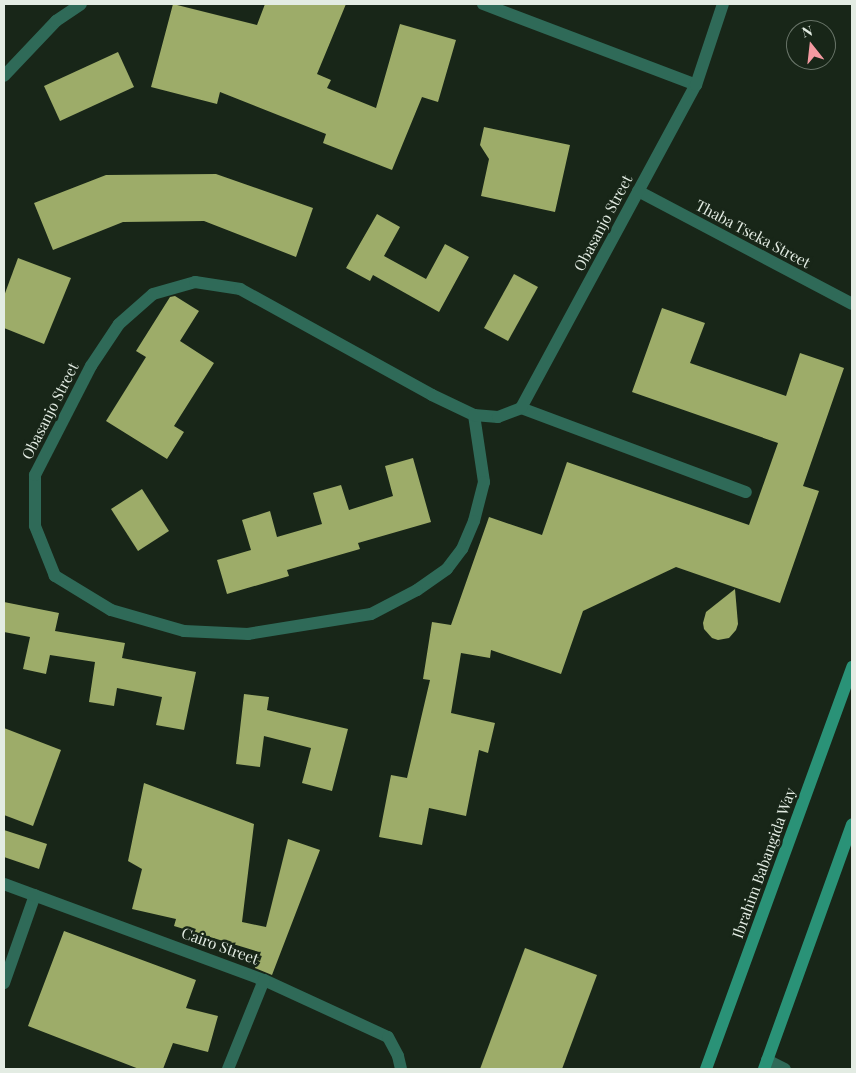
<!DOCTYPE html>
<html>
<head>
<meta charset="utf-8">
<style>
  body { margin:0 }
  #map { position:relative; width:856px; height:1073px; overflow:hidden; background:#182618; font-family:"Playfair Display",serif }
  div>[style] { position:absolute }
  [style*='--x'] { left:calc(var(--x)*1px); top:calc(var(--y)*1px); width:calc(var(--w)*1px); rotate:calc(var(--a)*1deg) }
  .building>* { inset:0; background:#9dac69 }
  .lane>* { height:12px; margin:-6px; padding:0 6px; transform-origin:6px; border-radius:6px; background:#2f6a58 }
  .street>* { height:12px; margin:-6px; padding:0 6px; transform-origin:6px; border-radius:6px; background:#2f6a58 }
  .secondary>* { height:12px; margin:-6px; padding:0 6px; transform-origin:6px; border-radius:6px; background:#2a9277 }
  span { translate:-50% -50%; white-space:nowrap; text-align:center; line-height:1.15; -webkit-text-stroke:5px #182618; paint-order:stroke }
  .street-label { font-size:15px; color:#e3ece3 }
  .frame { position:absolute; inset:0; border:5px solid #e3ece3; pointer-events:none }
  .north { position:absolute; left:786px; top:20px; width:50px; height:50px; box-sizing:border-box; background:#182618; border:1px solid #697569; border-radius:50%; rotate:344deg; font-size:14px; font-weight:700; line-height:20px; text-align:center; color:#e3ece3 }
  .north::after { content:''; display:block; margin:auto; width:18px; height:22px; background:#f49aa1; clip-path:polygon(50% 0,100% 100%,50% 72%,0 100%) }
</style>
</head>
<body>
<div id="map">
  <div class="building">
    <i style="clip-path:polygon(173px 4px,257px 25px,265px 4px,346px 4px,317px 74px,331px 80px,327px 88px,376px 108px,400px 24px,456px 40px,438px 102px,422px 97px,392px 170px,323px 143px,326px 134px,220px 92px,217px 104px,151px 87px)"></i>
    <i style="clip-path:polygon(118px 52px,134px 87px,60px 121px,44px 86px)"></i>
    <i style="clip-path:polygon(484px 127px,570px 145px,555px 212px,481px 196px,489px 159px,480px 145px)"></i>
    <i style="clip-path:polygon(216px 174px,313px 208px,296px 257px,204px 221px,123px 222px,53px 250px,34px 203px,106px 175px)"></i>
    <i style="clip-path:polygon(377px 214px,400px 227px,384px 256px,426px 279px,445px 244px,469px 257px,439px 312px,373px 275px,370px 281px,346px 268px)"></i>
    <i style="clip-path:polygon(18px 258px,71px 278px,44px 344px,4px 328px,4px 296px)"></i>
    <i style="clip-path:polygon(514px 274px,538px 287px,508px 341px,484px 328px)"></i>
    <i style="clip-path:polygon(175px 296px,199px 311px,180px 341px,214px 363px,174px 426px,184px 432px,167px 459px,106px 421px,146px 357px,136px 351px,170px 297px)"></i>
    <i style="clip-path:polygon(662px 308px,705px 323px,690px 363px,786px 396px,800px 353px,844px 368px,803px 486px,819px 491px,780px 603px,676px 567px,583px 611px,561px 674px,491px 650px,490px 658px,461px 653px,451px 713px,495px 723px,488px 753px,479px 750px,466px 816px,429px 808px,422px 845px,379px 837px,391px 775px,407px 778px,430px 680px,423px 679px,432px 622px,451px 625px,489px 517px,542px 535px,567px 462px,749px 525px,778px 443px,632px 392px)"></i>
    <i style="clip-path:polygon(413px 458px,431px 522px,358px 543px,360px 549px,287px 570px,289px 576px,227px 594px,217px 560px,251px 550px,242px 520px,270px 511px,277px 537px,322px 524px,313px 493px,341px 485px,349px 510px,393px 496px,385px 466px)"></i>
    <i style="clip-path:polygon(142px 489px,169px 531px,138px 551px,111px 509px)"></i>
    <i style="clip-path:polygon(735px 589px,738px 624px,736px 630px,729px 638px,718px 640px,712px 638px,704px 629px,703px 623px,706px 612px)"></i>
    <i style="clip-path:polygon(4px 602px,59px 613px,55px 631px,125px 643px,122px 658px,196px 672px,184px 730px,156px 725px,162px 697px,117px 688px,114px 706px,89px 702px,95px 662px,50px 655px,46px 674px,23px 669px,30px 637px,4px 632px)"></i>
    <i style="clip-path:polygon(244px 694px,269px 697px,267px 710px,348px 729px,332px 791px,302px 783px,311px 748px,264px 736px,260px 767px,236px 764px)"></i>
    <i style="clip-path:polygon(4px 728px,61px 750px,33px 826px,4px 815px)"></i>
    <i style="clip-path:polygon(144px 783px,254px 824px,242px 922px,266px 927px,288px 839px,320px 850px,272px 975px,255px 968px,259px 952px,174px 926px,176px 919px,132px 909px,142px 869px,128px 861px)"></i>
    <i style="clip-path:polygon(4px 830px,47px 844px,39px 869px,4px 857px)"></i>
    <i style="clip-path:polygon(64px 931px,196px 980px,186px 1008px,218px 1016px,208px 1052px,173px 1043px,163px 1069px,139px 1069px,28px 1026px)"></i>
    <i style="clip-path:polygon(525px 948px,597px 975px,562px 1069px,480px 1069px)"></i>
  </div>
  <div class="lane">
    <i style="--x:521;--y:408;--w:240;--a:20.5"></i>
    <i style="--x:4;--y:983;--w:93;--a:-70.6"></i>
    <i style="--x:767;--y:1060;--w:20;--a:27"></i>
  </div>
  <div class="street">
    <i style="--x:483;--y:4;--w:228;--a:20.8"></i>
    <i style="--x:4;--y:76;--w:76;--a:-46.6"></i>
    <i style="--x:56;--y:21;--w:30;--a:-34"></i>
    <i style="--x:638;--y:191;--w:242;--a:27.8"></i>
    <i style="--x:474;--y:415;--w:68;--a:81.5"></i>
    <i style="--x:484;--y:482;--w:40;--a:104.4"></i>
    <i style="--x:474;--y:521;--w:30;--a:113"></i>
    <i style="--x:462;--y:549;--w:25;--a:127"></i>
    <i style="--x:447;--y:569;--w:37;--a:145"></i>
    <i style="--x:417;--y:590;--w:52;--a:152.4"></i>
    <i style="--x:371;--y:614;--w:125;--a:170.8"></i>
    <i style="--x:248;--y:634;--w:64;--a:-177.3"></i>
    <i style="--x:184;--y:631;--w:76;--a:-164"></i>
    <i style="--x:111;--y:610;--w:66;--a:-148.7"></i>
    <i style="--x:55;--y:576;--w:54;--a:-111.8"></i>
    <i style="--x:35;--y:526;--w:51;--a:-90"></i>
    <i style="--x:35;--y:475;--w:123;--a:-62.8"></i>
    <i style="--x:91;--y:366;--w:50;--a:-56.3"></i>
    <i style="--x:119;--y:324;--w:45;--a:-41.4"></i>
    <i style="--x:153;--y:294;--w:44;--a:-15.9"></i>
    <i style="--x:195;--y:282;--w:46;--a:8.8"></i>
    <i style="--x:240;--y:289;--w:219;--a:28.9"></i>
    <i style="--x:432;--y:395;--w:47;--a:25.5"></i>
    <i style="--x:474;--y:415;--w:24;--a:5"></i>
    <i style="--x:498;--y:417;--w:25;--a:-21"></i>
    <i style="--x:521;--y:408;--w:367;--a:-61.6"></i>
    <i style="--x:696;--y:85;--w:85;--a:-71.6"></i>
    <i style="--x:4;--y:884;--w:277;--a:20.3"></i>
    <i style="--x:264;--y:980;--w:136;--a:24.7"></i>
    <i style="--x:388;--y:1037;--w:21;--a:62"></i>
    <i style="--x:398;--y:1056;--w:13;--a:77"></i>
    <i style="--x:228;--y:1069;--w:96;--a:-68"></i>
  </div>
  <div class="secondary">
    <i style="--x:706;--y:1069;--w:428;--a:-70"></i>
    <i style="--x:764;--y:1069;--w:260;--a:-70.2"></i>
  </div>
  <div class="street-label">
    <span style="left:603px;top:223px;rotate:-62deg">Obasanjo Street</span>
    <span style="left:753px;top:234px;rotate:28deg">Thaba Tseka Street</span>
    <span style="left:50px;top:411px;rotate:-63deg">Obasanjo Street</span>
    <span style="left:764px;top:863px;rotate:-70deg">Ibrahim Babangida Way</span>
    <span style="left:220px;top:946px;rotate:20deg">Cairo Street</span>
  </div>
  <div class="frame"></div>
  <div class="north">N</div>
</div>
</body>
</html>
